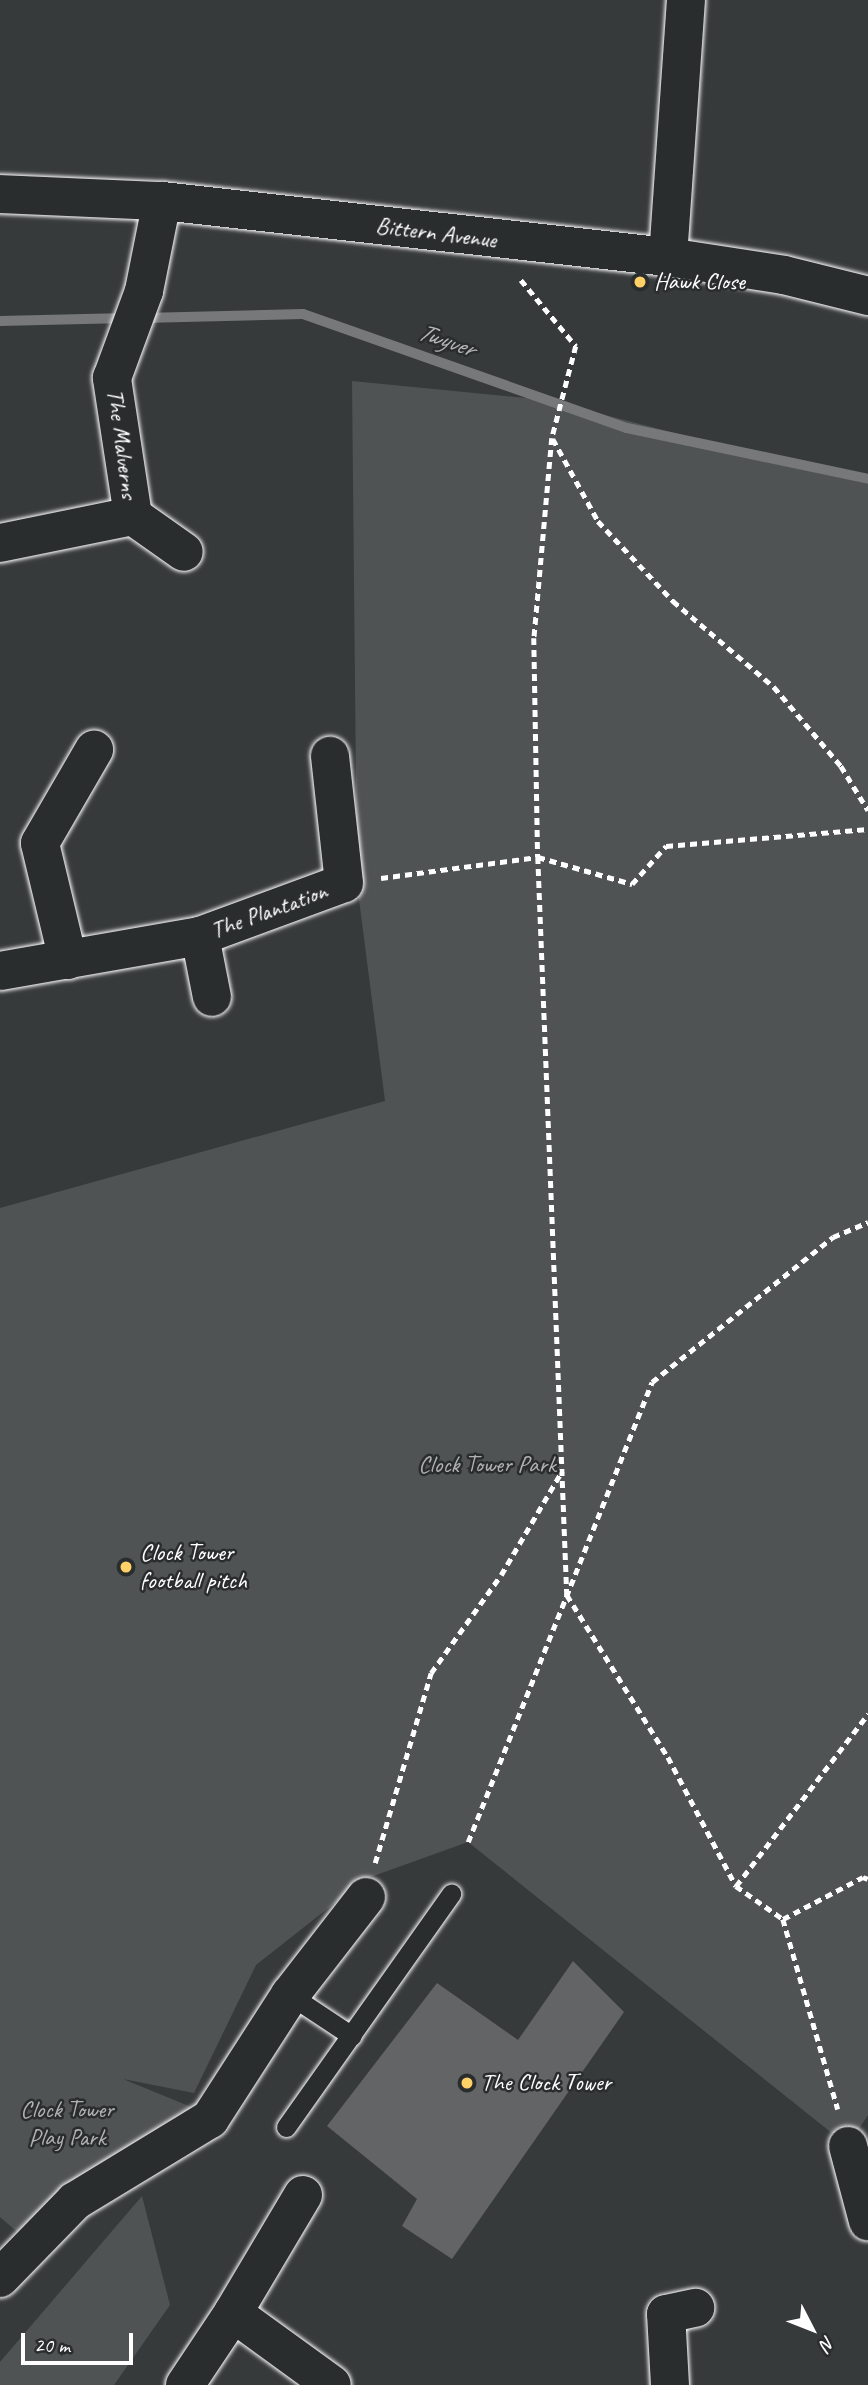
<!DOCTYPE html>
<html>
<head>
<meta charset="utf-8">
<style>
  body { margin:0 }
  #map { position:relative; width:868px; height:2385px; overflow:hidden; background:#373a3b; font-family:Caveat,sans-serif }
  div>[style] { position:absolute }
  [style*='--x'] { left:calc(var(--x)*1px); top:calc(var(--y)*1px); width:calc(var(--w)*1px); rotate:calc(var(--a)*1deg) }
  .green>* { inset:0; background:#505354 }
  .stream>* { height:10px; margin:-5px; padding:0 5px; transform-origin:5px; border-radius:5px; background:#767879 }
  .building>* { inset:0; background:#636465 }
  .path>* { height:4.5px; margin-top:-2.25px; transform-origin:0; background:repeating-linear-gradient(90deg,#fff 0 7px,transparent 0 12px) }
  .roads { filter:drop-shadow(0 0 2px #fff) drop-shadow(0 0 2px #fff) }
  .lane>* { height:19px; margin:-9.5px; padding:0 9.5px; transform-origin:9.5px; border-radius:9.5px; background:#2a2d2e }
  .street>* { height:38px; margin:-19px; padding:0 19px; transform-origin:19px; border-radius:19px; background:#2a2d2e }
  .dots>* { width:19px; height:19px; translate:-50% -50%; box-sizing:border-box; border:4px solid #2a2d2e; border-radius:50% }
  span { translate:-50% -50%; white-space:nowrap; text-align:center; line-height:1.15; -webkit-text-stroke:5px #2a2d2e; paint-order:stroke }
  .street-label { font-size:24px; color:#fff }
  .poi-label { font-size:24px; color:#fff }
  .left { translate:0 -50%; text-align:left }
  .park-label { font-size:24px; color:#b0b2b2 }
  .water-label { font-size:26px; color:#b4b5b5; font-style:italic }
  .north { position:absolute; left:777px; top:2294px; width:70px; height:70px; -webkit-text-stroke:5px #2a2d2e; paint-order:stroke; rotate:132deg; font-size:19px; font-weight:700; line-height:28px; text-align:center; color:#fff }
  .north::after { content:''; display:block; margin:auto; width:24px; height:32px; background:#fff; clip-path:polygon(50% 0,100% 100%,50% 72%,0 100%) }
  .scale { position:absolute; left:21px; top:2333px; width:112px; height:32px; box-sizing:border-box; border:4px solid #fff; border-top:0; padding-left:9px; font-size:21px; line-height:24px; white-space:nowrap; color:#fff; -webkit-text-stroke:5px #2a2d2e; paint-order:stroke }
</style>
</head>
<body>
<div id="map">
  <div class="green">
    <i style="clip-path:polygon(352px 381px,547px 400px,868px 483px,868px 2115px,848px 2146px,468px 1842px,365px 1879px,256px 1965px,194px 2093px,123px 2079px,201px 2111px,30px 2243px,0 2217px,0 1208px,385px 1101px,357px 884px)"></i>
    <i style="clip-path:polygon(142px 2196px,170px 2305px,114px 2385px,0 2385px,0 2362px)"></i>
  </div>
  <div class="stream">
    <i style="--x:143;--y:318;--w:160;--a:-1.4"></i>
    <i style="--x:303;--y:314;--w:343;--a:19.4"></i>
    <i style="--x:627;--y:428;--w:246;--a:11.9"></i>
    <i style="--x:0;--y:321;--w:127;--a:-1.4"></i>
  </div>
  <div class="building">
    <i style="clip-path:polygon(573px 1961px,624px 2012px,452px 2259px,402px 2226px,417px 2199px,327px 2126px,437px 1983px,518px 2040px)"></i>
  </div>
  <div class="path">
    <i style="--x:521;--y:280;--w:86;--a:50.2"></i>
    <i style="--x:576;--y:346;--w:95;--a:104.6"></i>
    <i style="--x:552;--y:438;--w:201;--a:95.1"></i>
    <i style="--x:534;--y:638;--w:219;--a:89"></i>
    <i style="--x:538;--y:857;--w:739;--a:87.75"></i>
    <i style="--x:567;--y:1595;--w:191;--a:58.1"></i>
    <i style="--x:668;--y:1757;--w:146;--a:62.2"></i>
    <i style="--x:736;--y:1886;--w:57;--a:35.1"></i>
    <i style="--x:783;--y:1919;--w:90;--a:-27.7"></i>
    <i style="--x:863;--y:1877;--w:5;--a:22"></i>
    <i style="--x:553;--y:439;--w:94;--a:61.2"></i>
    <i style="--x:598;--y:521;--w:110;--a:46.8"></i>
    <i style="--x:673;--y:601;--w:133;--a:40.4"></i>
    <i style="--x:774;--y:687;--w:104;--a:49.7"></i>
    <i style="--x:841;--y:766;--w:52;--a:58.5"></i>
    <i style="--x:381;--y:878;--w:158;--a:-7.6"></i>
    <i style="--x:538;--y:857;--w:98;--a:16"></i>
    <i style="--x:632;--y:884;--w:51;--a:-48.2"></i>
    <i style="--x:666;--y:846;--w:203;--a:-4.8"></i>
    <i style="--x:468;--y:1842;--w:495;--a:-68.2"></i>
    <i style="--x:652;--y:1382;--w:232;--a:-38.7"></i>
    <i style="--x:833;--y:1237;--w:38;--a:-23"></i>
    <i style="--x:375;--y:1863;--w:198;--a:-73.6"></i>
    <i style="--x:431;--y:1673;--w:120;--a:-54.5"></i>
    <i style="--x:501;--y:1575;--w:121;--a:-59.6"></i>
    <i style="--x:736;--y:1886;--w:217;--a:-52.5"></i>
    <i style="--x:783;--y:1919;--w:198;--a:73.9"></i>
  </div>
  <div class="roads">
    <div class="lane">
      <i style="--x:290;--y:1995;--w:74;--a:33.5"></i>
      <i style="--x:286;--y:2127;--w:286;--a:-54.7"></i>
    </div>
    <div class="street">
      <i style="--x:0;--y:194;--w:162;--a:2.5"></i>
      <i style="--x:162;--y:201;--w:509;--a:6.32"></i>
      <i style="--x:668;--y:257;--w:117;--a:8.8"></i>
      <i style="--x:784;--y:275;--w:87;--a:14"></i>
      <i style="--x:668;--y:257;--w:258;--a:-86"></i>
      <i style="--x:133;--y:516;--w:62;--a:35.2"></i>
      <i style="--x:0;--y:543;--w:136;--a:-11.5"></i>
      <i style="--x:133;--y:516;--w:140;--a:-98.7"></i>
      <i style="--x:112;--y:378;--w:93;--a:-69.8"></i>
      <i style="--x:144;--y:291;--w:92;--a:-78.7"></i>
      <i style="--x:200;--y:936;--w:62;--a:78.9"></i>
      <i style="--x:68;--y:960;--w:120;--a:-103.5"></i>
      <i style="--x:40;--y:843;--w:108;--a:-59.9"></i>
      <i style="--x:0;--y:971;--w:203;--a:-9.9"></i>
      <i style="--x:200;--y:936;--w:153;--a:-20.2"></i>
      <i style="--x:344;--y:883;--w:128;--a:-96.3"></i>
      <i style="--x:848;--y:2146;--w:78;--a:75.1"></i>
      <i style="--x:303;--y:2195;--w:137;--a:120.7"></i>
      <i style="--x:233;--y:2313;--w:122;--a:36"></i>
      <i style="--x:0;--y:2278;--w:107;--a:-45.8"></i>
      <i style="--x:75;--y:2201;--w:158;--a:-31.3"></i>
      <i style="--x:210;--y:2119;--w:148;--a:-57.2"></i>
      <i style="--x:290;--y:1995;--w:124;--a:-52.2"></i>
      <i style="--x:185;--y:2385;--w:87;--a:-56.3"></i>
      <i style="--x:670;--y:2385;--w:71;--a:-93.2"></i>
      <i style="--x:666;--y:2314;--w:30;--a:-12"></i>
    </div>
  </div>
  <div class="dots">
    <i style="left:640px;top:282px;background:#ffd166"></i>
    <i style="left:126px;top:1567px;background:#ffd166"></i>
    <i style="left:467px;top:2083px;background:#ffd166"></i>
  </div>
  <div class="street-label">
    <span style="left:436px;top:233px;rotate:7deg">Bittern Avenue</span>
    <span style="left:122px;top:444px;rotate:82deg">The Malverns</span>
    <span style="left:269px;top:911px;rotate:-20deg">The Plantation</span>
  </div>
  <div class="poi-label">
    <span class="left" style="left:654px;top:282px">Hawk Close</span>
    <span class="left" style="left:140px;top:1567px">Clock Tower<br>football pitch</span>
    <span class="left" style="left:481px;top:2083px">The Clock Tower</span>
  </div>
  <div class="park-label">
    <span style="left:487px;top:1465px">Clock Tower Park</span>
    <span style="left:67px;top:2124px">Clock Tower<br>Play Park</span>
  </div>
  <div class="water-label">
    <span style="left:446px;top:340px;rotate:19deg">Twyver</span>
  </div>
  <div class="north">N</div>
  <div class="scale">20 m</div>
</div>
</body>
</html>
